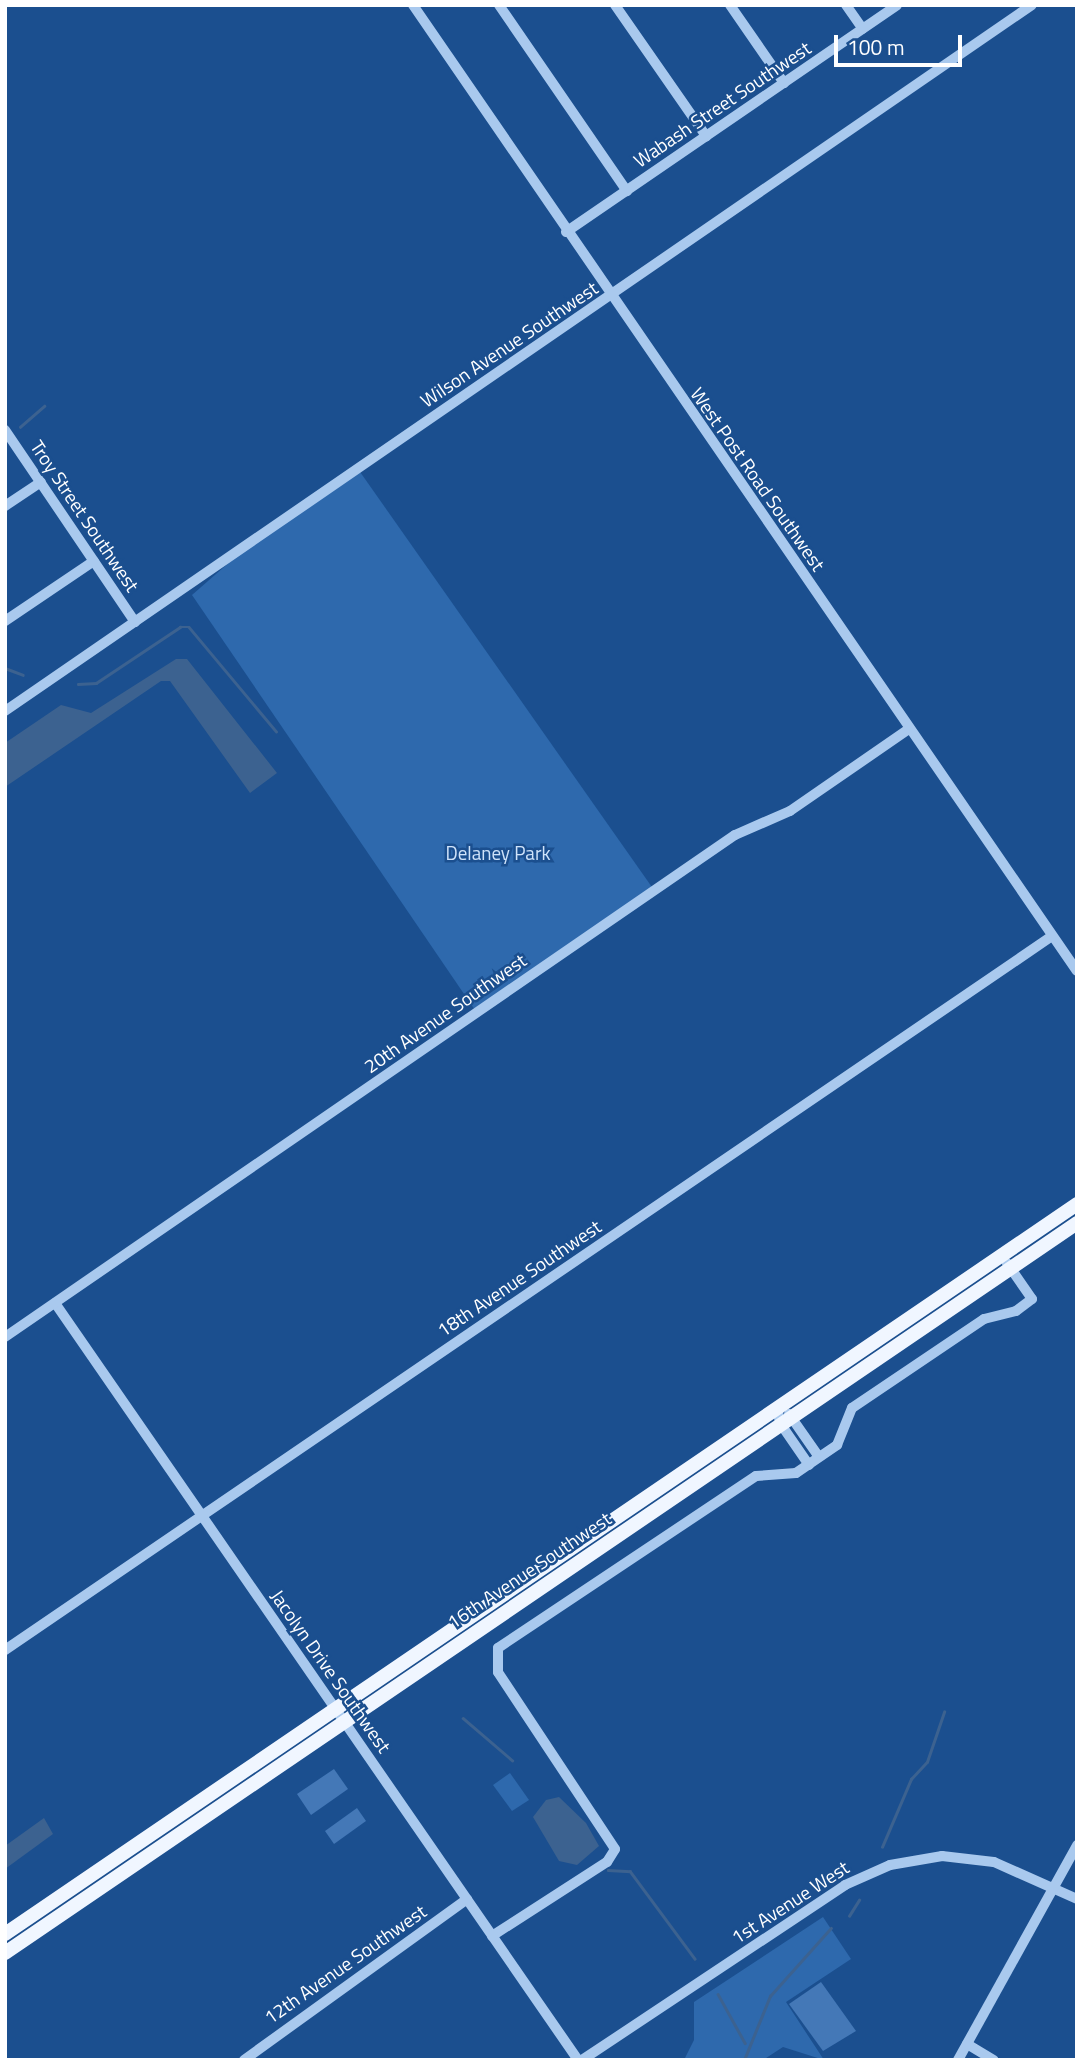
<!DOCTYPE html>
<html>
<head>
<meta charset="utf-8">
<style>
  body { margin:0 }
  #map { position:relative; width:1082px; height:2065px; overflow:hidden; background:#1b4f8f; font-family:"Titillium Web",sans-serif }
  div>[style] { position:absolute }
  [style*='--x'] { left:calc(var(--x)*1px); top:calc(var(--y)*1px); width:calc(var(--w)*1px); rotate:calc(var(--a)*1deg) }
  .green>* { inset:0; background:#2e69ad }
  .water>* { inset:0; background:#3c6290 }
  .stream>* { height:2.5px; margin:-1.25px; padding:0 1.25px; transform-origin:1.25px; border-radius:1.25px; background:#3c6290 }
  .building>* { inset:0; background:#4478b7 }
  .minor>* { height:10px; margin:-5px; padding:0 5px; transform-origin:5px; border-radius:5px; background:#a9c9ee }
  .major>* { height:14px; margin:-7px; padding:0 7px; transform-origin:7px; border-radius:7px; background:#f0f6ff }
  span { translate:-50% -50%; white-space:nowrap; text-align:center; line-height:1.15; -webkit-text-stroke:5px #1b4f8f; paint-order:stroke }
  .street-label { font-size:19px; color:#fff }
  .park-label { font-size:19px; color:#cfe3fa }
  .frame { position:absolute; inset:0; border:7px solid #fff; pointer-events:none }
  .scale { position:absolute; left:834px; top:35px; width:128px; height:32px; box-sizing:border-box; border:4px solid #fff; border-top:0; padding-left:9px; font-size:21px; line-height:24px; white-space:nowrap; color:#fff; -webkit-text-stroke:5px #1b4f8f; paint-order:stroke }
</style>
</head>
<body>
<div id="map">
  <div class="green">
    <i style="clip-path:polygon(358px 469px,654px 890px,477px 1013px,192px 595px,257px 538px)"></i>
    <i style="clip-path:polygon(510px 1773px,529px 1800px,512px 1811px,493px 1785px)"></i>
    <i style="clip-path:polygon(823px 1917px,851px 1959px,786px 2002px,824px 2060px,783px 2047px,763px 2060px,684px 2060px,694px 2040px,694px 2002px)"></i>
  </div>
  <div class="water">
    <i style="clip-path:polygon(176px 659px,187px 659px,277px 773px,250px 793px,170px 681px,161px 681px,5px 787px,5px 743px,61px 705px,91px 713px)"></i>
    <i style="clip-path:polygon(559px 1797px,586px 1823px,599px 1846px,577px 1865px,559px 1861px,533px 1817px,546px 1800px)"></i>
    <i style="clip-path:polygon(44px 1818px,53px 1834px,5px 1869px,5px 1846px)"></i>
  </div>
  <div class="stream">
    <i style="--x:20;--y:427;--w:32;--a:-41"></i>
    <i style="--x:5;--y:668;--w:19;--a:21"></i>
    <i style="--x:78;--y:684;--w:18;--a:-3"></i>
    <i style="--x:96;--y:683;--w:101;--a:-33.7"></i>
    <i style="--x:180;--y:627;--w:9;--a:0"></i>
    <i style="--x:189;--y:627;--w:136;--a:50.1"></i>
    <i style="--x:463;--y:1718;--w:65;--a:40.6"></i>
    <i style="--x:882;--y:1847;--w:74;--a:-66.9"></i>
    <i style="--x:911;--y:1779;--w:23;--a:-47"></i>
    <i style="--x:927;--y:1762;--w:53;--a:-71.2"></i>
    <i style="--x:608;--y:1870;--w:22;--a:3"></i>
    <i style="--x:630;--y:1871;--w:109;--a:53.5"></i>
    <i style="--x:849;--y:1916;--w:19;--a:-58"></i>
    <i style="--x:718;--y:1994;--w:56;--a:61.1"></i>
    <i style="--x:744;--y:2060;--w:69;--a:-67.9"></i>
    <i style="--x:770;--y:1996;--w:91;--a:-48.1"></i>
  </div>
  <div class="building">
    <i style="clip-path:polygon(334px 1769px,348px 1789px,311px 1815px,297px 1794px)"></i>
    <i style="clip-path:polygon(357px 1808px,366px 1821px,334px 1844px,325px 1831px)"></i>
    <i style="clip-path:polygon(821px 1982px,856px 2031px,823px 2051px,789px 2004px)"></i>
  </div>
  <div class="minor">
    <i style="--x:413;--y:5;--w:1172;--a:55.5"></i>
    <i style="--x:499;--y:5;--w:226;--a:55.5"></i>
    <i style="--x:615;--y:5;--w:160;--a:55.2"></i>
    <i style="--x:730;--y:5;--w:95;--a:55.3"></i>
    <i style="--x:846;--y:5;--w:29;--a:55"></i>
    <i style="--x:566;--y:232;--w:401;--a:-34.4"></i>
    <i style="--x:5;--y:430;--w:232;--a:55.9"></i>
    <i style="--x:5;--y:506;--w:43;--a:-33.7"></i>
    <i style="--x:5;--y:621;--w:107;--a:-34"></i>
    <i style="--x:5;--y:711;--w:1246;--a:-34.51"></i>
    <i style="--x:55;--y:1303;--w:920;--a:55.36"></i>
    <i style="--x:5;--y:1337;--w:886;--a:-34.52"></i>
    <i style="--x:735;--y:835;--w:60;--a:-23.6"></i>
    <i style="--x:790;--y:811;--w:145;--a:-34.6"></i>
    <i style="--x:777;--y:1407;--w:16;--a:79"></i>
    <i style="--x:780;--y:1423;--w:51;--a:55.4"></i>
    <i style="--x:789;--y:1414;--w:52;--a:55.1"></i>
    <i style="--x:5;--y:1650;--w:1267;--a:-34.29"></i>
    <i style="--x:492;--y:1936;--w:137;--a:-32.8"></i>
    <i style="--x:607;--y:1862;--w:15;--a:-58"></i>
    <i style="--x:615;--y:1849;--w:212;--a:-123.5"></i>
    <i style="--x:498;--y:1672;--w:24;--a:-90"></i>
    <i style="--x:498;--y:1648;--w:310;--a:-33.7"></i>
    <i style="--x:756;--y:1476;--w:40;--a:-4.3"></i>
    <i style="--x:796;--y:1473;--w:50;--a:-34.3"></i>
    <i style="--x:837;--y:1445;--w:40;--a:-68"></i>
    <i style="--x:852;--y:1408;--w:159;--a:-34"></i>
    <i style="--x:984;--y:1319;--w:33;--a:-14"></i>
    <i style="--x:1016;--y:1311;--w:20;--a:-37"></i>
    <i style="--x:1032;--y:1299;--w:44;--a:-124.8"></i>
    <i style="--x:967;--y:2044;--w:31;--a:31"></i>
    <i style="--x:244;--y:2060;--w:275;--a:-35.8"></i>
    <i style="--x:582;--y:2060;--w:316;--a:-33.6"></i>
    <i style="--x:845;--y:1885;--w:49;--a:-24"></i>
    <i style="--x:890;--y:1865;--w:53;--a:-9.8"></i>
    <i style="--x:942;--y:1856;--w:52;--a:6.6"></i>
    <i style="--x:994;--y:1862;--w:91;--a:24"></i>
    <i style="--x:958;--y:2060;--w:246;--a:-61"></i>
  </div>
  <div class="major">
    <i style="--x:5;--y:1934;--w:1297;--a:-34.25"></i>
    <i style="--x:5;--y:1953;--w:1297;--a:-34.25"></i>
  </div>
  <div class="street-label">
    <span style="left:722px;top:104px;rotate:-34deg">Wabash Street Southwest</span>
    <span style="left:509px;top:344px;rotate:-34deg">Wilson Avenue Southwest</span>
    <span style="left:758px;top:479px;rotate:55deg">West Post Road Southwest</span>
    <span style="left:85px;top:516px;rotate:56deg">Troy Street Southwest</span>
    <span style="left:445px;top:1013px;rotate:-35deg">20th Avenue Southwest</span>
    <span style="left:519px;top:1278px;rotate:-34deg">18th Avenue Southwest</span>
    <span style="left:529px;top:1570px;rotate:-34deg">16th Avenue Southwest</span>
    <span style="left:331px;top:1671px;rotate:55deg">Jacolyn Drive Southwest</span>
    <span style="left:790px;top:1902px;rotate:-33deg">1st Avenue West</span>
    <span style="left:345px;top:1964px;rotate:-35deg">12th Avenue Southwest</span>
  </div>
  <div class="park-label">
    <span style="left:498px;top:853px">Delaney Park</span>
  </div>
  <div class="frame"></div>
  <div class="scale">100 m</div>
</div>
</body>
</html>
